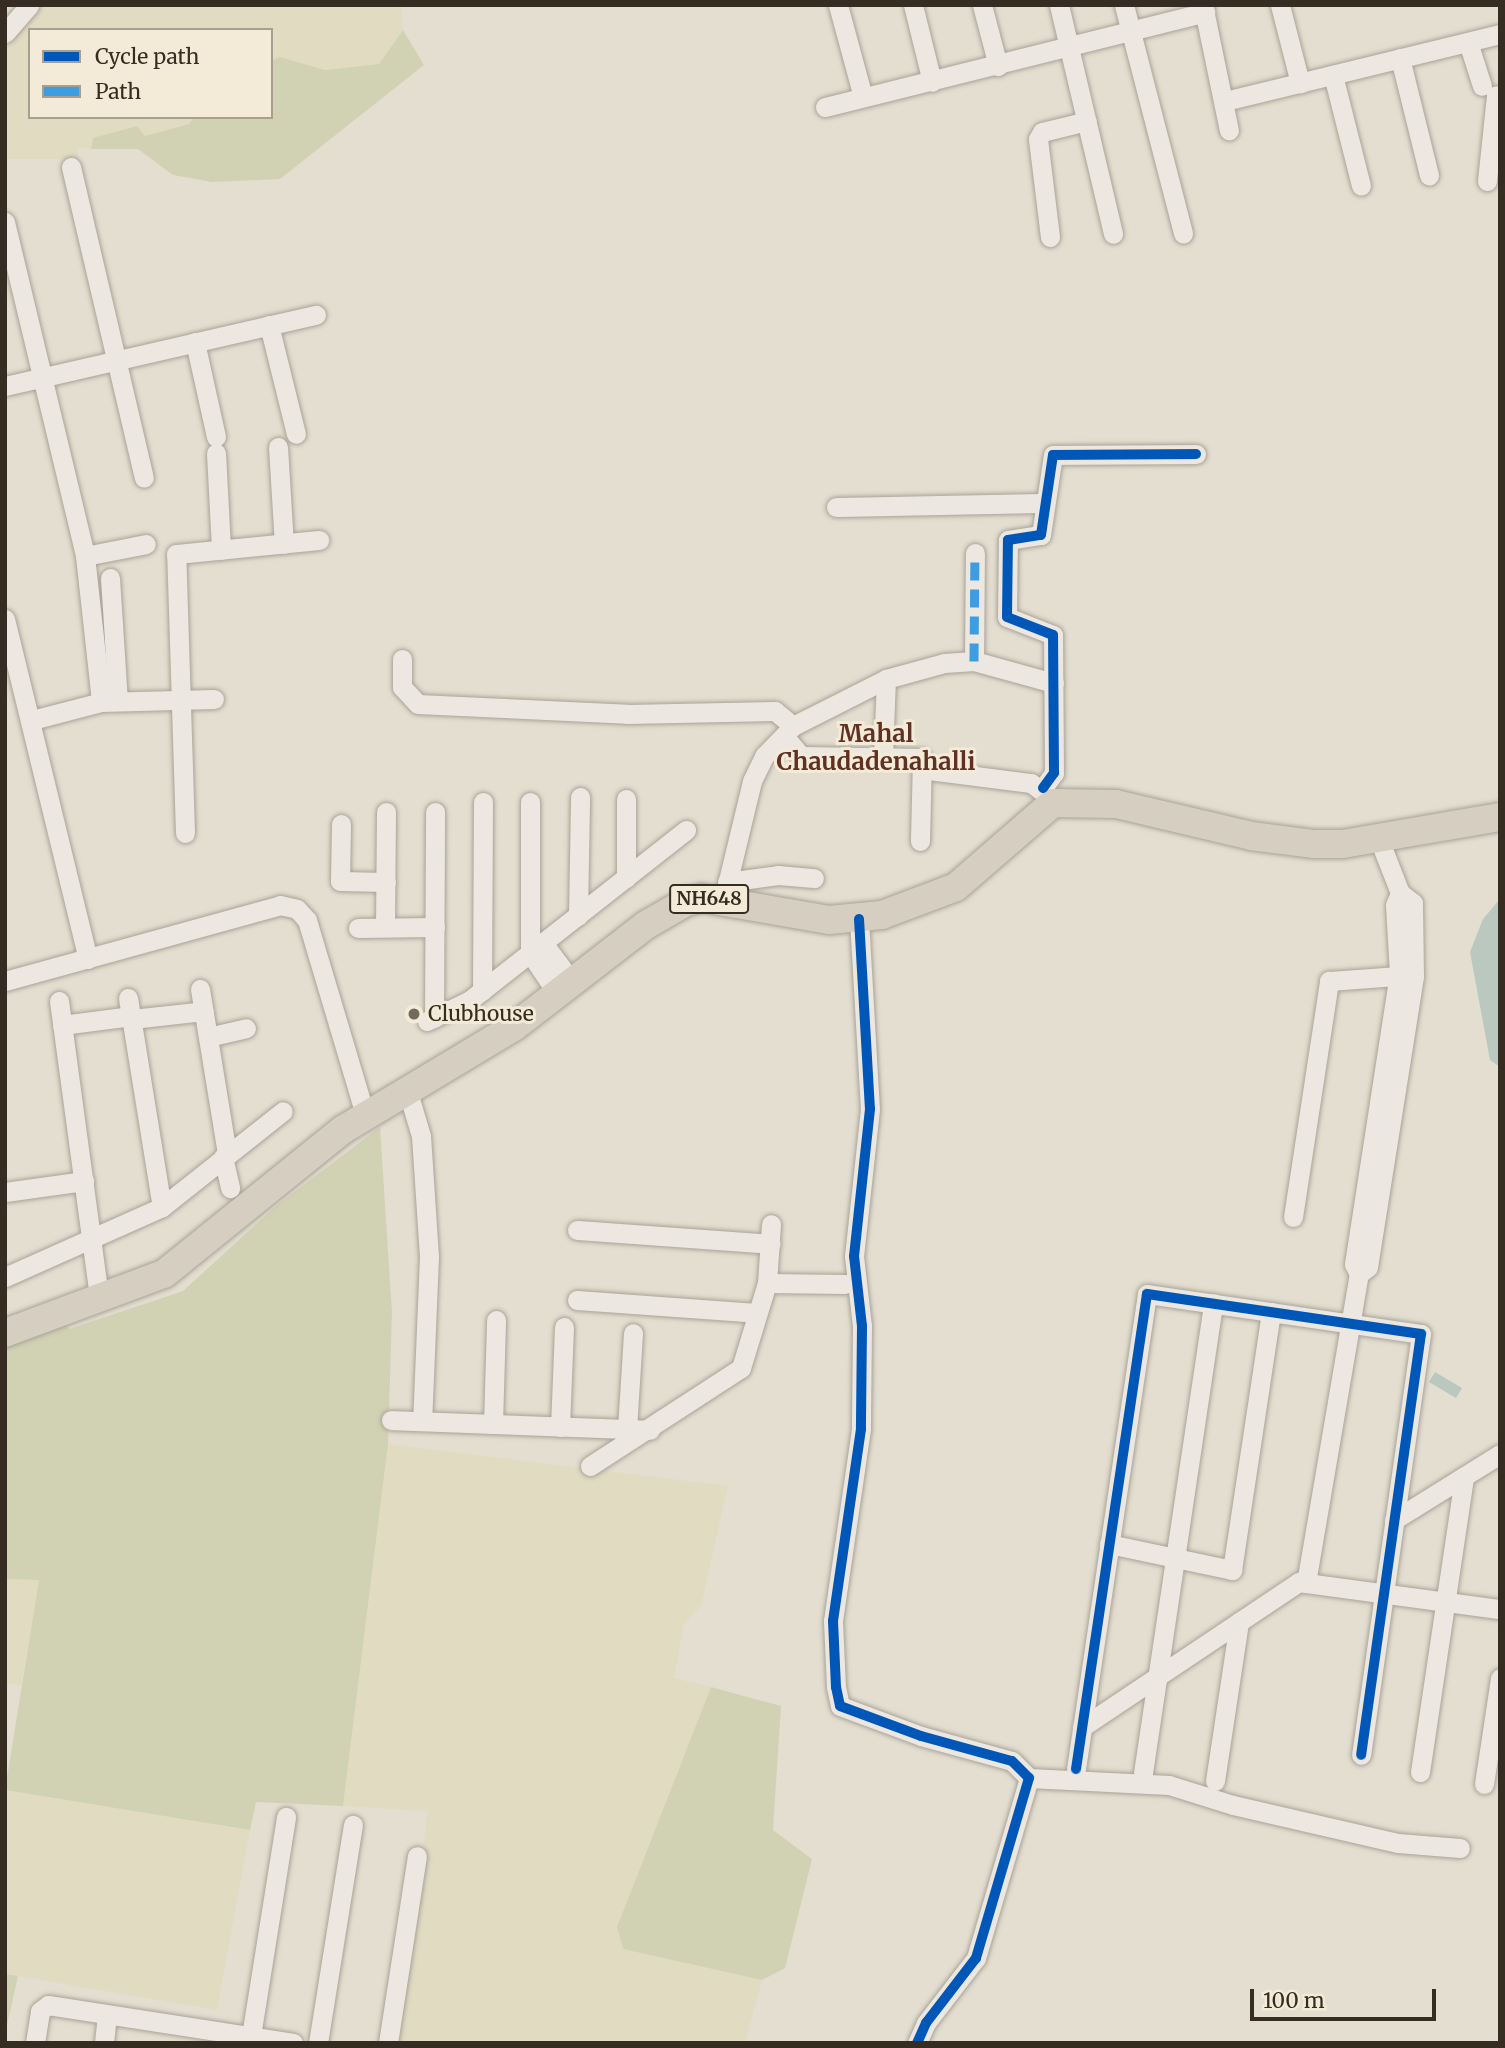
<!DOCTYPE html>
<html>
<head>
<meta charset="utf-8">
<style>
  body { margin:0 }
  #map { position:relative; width:1505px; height:2048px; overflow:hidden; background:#e3ded0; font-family:Merriweather,serif }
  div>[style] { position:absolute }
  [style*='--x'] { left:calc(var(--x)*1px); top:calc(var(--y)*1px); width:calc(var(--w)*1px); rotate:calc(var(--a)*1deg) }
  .farmland>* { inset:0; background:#e1dbc2 }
  .green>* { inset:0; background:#d1d2b4 }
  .water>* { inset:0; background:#bac8c0 }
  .roads { filter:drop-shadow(0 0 2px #a9a398) drop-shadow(0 0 2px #a9a398) }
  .minor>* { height:19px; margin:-9.5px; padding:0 9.5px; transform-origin:9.5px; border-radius:9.5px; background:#ece8e1 }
  .highway>* { height:28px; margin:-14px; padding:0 14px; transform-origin:14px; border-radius:14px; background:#d5cec1 }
  .quiet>* { height:9px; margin-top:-4.5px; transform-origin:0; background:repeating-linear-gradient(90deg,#3e9ce0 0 18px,transparent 0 27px) }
  .cycleway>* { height:10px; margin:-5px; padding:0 5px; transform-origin:5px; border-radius:5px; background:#0057b8 }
  .dots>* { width:19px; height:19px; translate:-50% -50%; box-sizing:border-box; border:4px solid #f3ebd7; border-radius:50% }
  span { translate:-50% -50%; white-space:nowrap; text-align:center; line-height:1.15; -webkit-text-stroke:6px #f3ebd7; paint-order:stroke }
  .shield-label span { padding:2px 5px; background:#f3ebd7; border:2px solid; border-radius:5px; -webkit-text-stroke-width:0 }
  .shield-label { font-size:19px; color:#372c21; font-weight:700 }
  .poi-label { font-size:21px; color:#372c21 }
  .left { translate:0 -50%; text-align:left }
  .quarter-label { font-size:24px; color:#5f3124; font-weight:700 }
  .frame { position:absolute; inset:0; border:7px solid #372c21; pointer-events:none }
  .legend { position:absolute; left:28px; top:28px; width:245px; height:91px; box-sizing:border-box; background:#f3ebd7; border:2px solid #a89f8e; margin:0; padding:9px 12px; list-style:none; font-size:21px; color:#372c21 }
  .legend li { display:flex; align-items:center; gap:14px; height:35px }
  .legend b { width:35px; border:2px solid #a89f8e }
  .scale { position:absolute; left:1250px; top:1989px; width:186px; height:32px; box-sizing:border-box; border:4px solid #372c21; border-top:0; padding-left:9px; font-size:21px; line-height:24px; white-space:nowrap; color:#372c21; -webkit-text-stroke:5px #f3ebd7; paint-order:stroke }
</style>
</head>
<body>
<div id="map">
  <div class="farmland">
    <i style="clip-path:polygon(41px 5px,401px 5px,403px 30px,379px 64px,325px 70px,280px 57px,271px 61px,271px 30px,30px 30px,30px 117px,194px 117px,189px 124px,144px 136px,93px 138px,91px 149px,78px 148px,78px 159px,5px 159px,5px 49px)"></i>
    <i style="clip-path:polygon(388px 1444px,728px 1486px,701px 1606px,684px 1624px,674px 1678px,711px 1687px,617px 1927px,623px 1949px,762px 1980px,745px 2043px,396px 2043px,428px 1811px,343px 1806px)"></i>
    <i style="clip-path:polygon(5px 1579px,39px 1580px,21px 1686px,5px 1683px)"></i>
    <i style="clip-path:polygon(5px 1790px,250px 1830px,217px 2010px,5px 1974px)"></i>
  </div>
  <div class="green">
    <i style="clip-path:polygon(403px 30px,424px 65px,280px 179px,212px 182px,173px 175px,138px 149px,91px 149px,93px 138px,137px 126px,145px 136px,189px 124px,194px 117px,271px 117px,271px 61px,280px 57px,325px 70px,379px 64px)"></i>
    <i style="clip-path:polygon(380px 1127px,392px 1312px,388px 1444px,343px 1806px,256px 1802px,250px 1830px,5px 1790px,39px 1580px,5px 1579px,5px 1347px,63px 1320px,69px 1329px,183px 1291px,276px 1206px)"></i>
    <i style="clip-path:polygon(711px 1687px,781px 1706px,773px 1830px,812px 1859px,785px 1968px,762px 1980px,623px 1949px,617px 1927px)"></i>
    <i style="clip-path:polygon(5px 1974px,18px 1976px,5px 2034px)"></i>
  </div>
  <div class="water">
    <i style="clip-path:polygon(1500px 899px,1500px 1067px,1490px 1060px,1470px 952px,1483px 919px)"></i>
    <i style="clip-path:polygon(1435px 1372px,1462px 1388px,1456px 1398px,1429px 1382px)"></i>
  </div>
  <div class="roads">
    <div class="minor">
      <i style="--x:838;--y:5;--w:95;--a:74.8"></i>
      <i style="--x:913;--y:5;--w:79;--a:76.1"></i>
      <i style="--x:982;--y:5;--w:63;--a:75.3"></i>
      <i style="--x:1059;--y:5;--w:235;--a:76.7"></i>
      <i style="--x:1124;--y:5;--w:236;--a:75.5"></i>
      <i style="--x:1203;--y:5;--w:128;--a:78.3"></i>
      <i style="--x:1280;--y:5;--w:81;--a:75.6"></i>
      <i style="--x:5;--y:33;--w:37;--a:-49"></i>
      <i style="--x:1468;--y:42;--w:46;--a:72.3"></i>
      <i style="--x:1400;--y:58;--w:121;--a:76.1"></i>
      <i style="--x:1333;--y:75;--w:114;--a:75.8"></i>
      <i style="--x:1225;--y:101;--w:283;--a:-13.7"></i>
      <i style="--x:825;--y:107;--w:392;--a:-14"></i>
      <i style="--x:71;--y:167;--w:319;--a:76.8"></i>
      <i style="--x:1487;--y:181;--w:86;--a:-84"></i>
      <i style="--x:5;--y:222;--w:343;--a:76.5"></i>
      <i style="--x:85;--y:556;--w:147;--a:83.7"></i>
      <i style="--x:1050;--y:237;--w:99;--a:-97"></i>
      <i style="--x:1038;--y:139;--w:8;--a:-60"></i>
      <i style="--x:1042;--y:132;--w:46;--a:-13.7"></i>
      <i style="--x:269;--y:325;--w:112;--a:76.1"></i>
      <i style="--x:195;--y:342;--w:97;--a:77.5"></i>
      <i style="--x:5;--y:386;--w:319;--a:-12.9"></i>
      <i style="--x:278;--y:447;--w:97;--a:86.5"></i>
      <i style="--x:216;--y:453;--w:97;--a:87"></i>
      <i style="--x:836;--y:507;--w:208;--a:-1.1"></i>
      <i style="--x:85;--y:556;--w:62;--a:-11.1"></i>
      <i style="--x:110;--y:578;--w:123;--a:86.3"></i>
      <i style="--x:5;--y:619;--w:350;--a:76.3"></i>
      <i style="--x:402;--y:659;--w:28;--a:90"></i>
      <i style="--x:402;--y:687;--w:23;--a:47"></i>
      <i style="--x:418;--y:704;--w:209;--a:2.7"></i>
      <i style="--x:627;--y:714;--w:148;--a:-1.2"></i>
      <i style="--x:775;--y:711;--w:23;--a:40"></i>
      <i style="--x:974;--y:661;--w:108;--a:-89.5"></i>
      <i style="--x:32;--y:720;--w:71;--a:-14.6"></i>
      <i style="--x:101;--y:702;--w:113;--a:-1.5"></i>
      <i style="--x:785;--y:737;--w:25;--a:50"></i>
      <i style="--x:801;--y:756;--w:121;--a:0.9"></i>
      <i style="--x:922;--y:758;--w:83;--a:91.4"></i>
      <i style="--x:883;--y:756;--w:77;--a:-87.8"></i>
      <i style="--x:921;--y:769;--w:111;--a:7.3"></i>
      <i style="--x:1031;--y:783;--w:21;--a:37"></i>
      <i style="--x:1043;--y:788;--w:19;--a:-54"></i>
      <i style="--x:1054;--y:773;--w:138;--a:-90.4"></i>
      <i style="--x:1053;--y:635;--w:49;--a:-158.6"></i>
      <i style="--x:1007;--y:617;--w:77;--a:-89.3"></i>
      <i style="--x:1008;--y:540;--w:33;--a:-9"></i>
      <i style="--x:1041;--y:535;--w:81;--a:-81.5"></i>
      <i style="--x:1053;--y:455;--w:143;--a:-0.4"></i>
      <i style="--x:626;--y:799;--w:79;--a:90"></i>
      <i style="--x:530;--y:802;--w:151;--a:90"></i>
      <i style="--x:530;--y:953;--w:50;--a:56.3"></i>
      <i style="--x:341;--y:824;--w:57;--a:91"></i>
      <i style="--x:340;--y:881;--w:46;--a:1.2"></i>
      <i style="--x:185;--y:833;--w:279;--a:-91.8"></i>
      <i style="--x:176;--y:554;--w:144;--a:-5.6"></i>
      <i style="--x:727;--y:882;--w:51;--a:-7.8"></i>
      <i style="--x:778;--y:875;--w:36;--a:5"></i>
      <i style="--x:723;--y:901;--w:123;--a:-76.4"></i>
      <i style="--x:752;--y:781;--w:28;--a:-64"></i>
      <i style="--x:764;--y:756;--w:42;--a:-46"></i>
      <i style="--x:793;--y:726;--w:104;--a:-26.8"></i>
      <i style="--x:886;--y:679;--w:60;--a:-15.4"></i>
      <i style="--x:944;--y:663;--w:30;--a:-4"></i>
      <i style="--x:974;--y:661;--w:83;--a:15.4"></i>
      <i style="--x:578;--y:916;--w:119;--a:-89"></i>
      <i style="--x:859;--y:919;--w:190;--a:86.7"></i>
      <i style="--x:870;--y:1109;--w:148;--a:96.2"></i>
      <i style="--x:854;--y:1256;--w:70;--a:83.5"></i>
      <i style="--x:862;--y:1326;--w:103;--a:90.6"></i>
      <i style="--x:861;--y:1429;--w:194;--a:98.3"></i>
      <i style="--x:833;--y:1621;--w:66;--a:87.4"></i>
      <i style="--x:836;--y:1687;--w:19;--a:78"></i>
      <i style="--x:840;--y:1706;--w:86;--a:20.3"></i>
      <i style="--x:921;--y:1736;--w:94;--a:15.4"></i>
      <i style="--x:1012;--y:1761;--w:24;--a:45"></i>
      <i style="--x:1029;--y:1778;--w:188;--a:106.4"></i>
      <i style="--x:976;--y:1958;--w:82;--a:127.6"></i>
      <i style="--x:926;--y:2023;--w:22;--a:114"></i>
      <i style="--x:385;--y:927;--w:115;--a:-89.5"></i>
      <i style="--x:358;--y:928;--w:77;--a:-0.7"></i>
      <i style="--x:543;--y:943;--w:50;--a:53.1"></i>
      <i style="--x:5;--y:981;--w:285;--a:-15.4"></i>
      <i style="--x:280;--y:905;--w:17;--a:13"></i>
      <i style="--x:297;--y:909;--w:15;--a:48"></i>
      <i style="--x:307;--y:920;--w:202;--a:73.4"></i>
      <i style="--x:200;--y:989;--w:166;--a:80.7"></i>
      <i style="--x:482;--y:991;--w:189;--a:-89.7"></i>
      <i style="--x:128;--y:998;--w:212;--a:80.8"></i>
      <i style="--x:59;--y:1001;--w:300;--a:82.3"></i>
      <i style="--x:434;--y:1018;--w:206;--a:-89.7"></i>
      <i style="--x:132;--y:1019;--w:72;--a:-6.3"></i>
      <i style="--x:427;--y:1021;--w:48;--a:-26"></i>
      <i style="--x:470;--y:1000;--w:275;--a:-38.2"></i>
      <i style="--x:62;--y:1025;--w:70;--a:-7.4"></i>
      <i style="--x:208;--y:1037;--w:39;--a:-13"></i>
      <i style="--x:407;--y:1089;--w:49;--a:73.4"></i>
      <i style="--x:421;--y:1136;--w:121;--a:86.2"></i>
      <i style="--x:429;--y:1257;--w:164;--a:92.4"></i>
      <i style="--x:223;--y:1157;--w:32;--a:77"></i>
      <i style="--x:5;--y:1192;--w:80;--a:-7.9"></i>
      <i style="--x:1293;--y:1217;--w:239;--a:-81.3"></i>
      <i style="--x:1329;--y:981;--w:81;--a:-4.2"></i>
      <i style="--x:577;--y:1230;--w:194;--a:4.1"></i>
      <i style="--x:1359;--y:1274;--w:11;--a:-38"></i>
      <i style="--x:1368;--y:1267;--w:295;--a:-81"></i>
      <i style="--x:1414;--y:976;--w:73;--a:-90.8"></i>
      <i style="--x:1413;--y:903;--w:16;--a:-142"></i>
      <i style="--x:5;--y:1277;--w:172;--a:-24"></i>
      <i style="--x:162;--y:1207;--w:154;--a:-38.4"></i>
      <i style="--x:767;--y:1283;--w:78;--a:0.7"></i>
      <i style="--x:577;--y:1300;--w:180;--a:4.1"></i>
      <i style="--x:391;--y:1420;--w:259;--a:2.2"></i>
      <i style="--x:493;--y:1424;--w:104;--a:-88.3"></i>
      <i style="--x:560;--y:1427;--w:100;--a:-87.7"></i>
      <i style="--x:627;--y:1429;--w:96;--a:-86.4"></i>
      <i style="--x:590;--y:1466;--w:180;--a:-33"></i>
      <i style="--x:741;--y:1368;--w:89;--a:-73"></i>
      <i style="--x:767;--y:1283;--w:59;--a:-86.1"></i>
      <i style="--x:1394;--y:1520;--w:125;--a:-31.9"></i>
      <i style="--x:1109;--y:1544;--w:126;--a:11.9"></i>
      <i style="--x:1232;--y:1570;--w:261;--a:-81.4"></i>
      <i style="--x:1306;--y:1583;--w:314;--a:-80.3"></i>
      <i style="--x:1359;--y:1274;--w:11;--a:-117"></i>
      <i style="--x:1354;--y:1264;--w:293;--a:-81.2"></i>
      <i style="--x:1399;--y:974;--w:69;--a:-93.3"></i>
      <i style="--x:1395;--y:905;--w:13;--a:-67"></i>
      <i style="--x:1400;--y:893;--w:58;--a:-111.3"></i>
      <i style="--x:1082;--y:1727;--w:261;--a:-33.8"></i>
      <i style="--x:1299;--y:1582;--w:203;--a:7.7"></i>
      <i style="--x:1076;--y:1769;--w:480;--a:-81.5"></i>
      <i style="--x:1147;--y:1294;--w:277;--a:8.3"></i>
      <i style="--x:1421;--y:1334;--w:425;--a:98.1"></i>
      <i style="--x:1420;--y:1772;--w:299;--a:-81.5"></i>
      <i style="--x:1143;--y:1773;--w:475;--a:-81.5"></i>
      <i style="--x:1029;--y:1778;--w:140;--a:2.9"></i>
      <i style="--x:1169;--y:1785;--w:67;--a:17.4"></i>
      <i style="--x:1233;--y:1805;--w:169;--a:13"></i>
      <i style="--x:1398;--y:1843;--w:62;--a:4.6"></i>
      <i style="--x:1215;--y:1781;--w:161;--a:-81.4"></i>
      <i style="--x:1484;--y:1784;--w:107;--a:-81.4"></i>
      <i style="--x:251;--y:2036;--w:222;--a:-80.9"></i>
      <i style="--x:35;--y:2043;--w:32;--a:-81"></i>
      <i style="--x:40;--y:2011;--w:10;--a:-37"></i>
      <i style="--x:48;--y:2005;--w:248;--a:8.8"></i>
      <i style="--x:104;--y:2043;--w:28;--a:-84"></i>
      <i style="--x:318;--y:2043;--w:221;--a:-80.9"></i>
      <i style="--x:388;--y:2043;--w:189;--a:-81.2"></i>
    </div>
    <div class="highway">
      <i style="--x:5;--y:1333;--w:170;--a:-20.4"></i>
      <i style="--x:164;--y:1274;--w:231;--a:-38.9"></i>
      <i style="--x:344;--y:1129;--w:198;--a:-31"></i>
      <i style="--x:514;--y:1027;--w:167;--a:-37.7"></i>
      <i style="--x:646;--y:925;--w:46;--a:-29.9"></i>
      <i style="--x:686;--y:902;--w:16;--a:-14"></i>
      <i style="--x:702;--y:898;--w:129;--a:9.8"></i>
      <i style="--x:829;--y:920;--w:53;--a:-5.4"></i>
      <i style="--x:882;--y:915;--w:79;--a:-20.7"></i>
      <i style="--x:956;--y:887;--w:128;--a:-40.9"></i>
      <i style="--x:1053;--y:803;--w:63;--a:0.9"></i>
      <i style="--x:1116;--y:804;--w:139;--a:13.3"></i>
      <i style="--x:1251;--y:836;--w:64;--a:7.2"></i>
      <i style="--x:1314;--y:844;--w:29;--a:0"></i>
      <i style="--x:1343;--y:844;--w:159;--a:-9.8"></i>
    </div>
  </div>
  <div class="quiet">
    <i style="--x:974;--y:661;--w:108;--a:-89.5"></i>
  </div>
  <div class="cycleway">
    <i style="--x:1043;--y:788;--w:19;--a:-54"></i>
    <i style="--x:1054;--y:773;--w:138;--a:-90.4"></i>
    <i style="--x:1053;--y:635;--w:49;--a:-158.6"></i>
    <i style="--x:1007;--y:617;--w:77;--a:-89.3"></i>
    <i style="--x:1008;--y:540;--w:33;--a:-9"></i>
    <i style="--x:1041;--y:535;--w:81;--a:-81.5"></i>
    <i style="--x:1053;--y:455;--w:143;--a:-0.4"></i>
    <i style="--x:859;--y:919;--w:190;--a:86.7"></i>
    <i style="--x:870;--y:1109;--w:148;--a:96.2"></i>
    <i style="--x:854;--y:1256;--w:70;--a:83.5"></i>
    <i style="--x:862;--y:1326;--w:103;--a:90.6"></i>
    <i style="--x:861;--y:1429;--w:194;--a:98.3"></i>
    <i style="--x:833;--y:1621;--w:66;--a:87.4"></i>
    <i style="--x:836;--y:1687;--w:19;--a:78"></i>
    <i style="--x:840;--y:1706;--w:86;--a:20.3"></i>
    <i style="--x:921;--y:1736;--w:94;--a:15.4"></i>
    <i style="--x:1012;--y:1761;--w:24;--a:45"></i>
    <i style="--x:1029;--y:1778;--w:188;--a:106.4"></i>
    <i style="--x:976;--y:1958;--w:82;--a:127.6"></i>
    <i style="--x:926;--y:2023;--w:22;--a:114"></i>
    <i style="--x:1076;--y:1769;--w:480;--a:-81.5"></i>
    <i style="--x:1147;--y:1294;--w:277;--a:8.3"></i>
    <i style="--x:1421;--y:1334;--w:425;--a:98.1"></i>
  </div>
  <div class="dots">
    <i style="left:414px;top:1014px;background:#736a5e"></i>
  </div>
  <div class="shield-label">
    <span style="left:709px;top:899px">NH648</span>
  </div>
  <div class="poi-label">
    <span class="left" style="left:428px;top:1014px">Clubhouse</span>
  </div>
  <div class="quarter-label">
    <span style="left:876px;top:748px">Mahal<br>Chaudadenahalli</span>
  </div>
  <div class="frame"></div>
  <ul class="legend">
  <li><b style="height:9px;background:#0057b8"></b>Cycle path</li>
  <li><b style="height:9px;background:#3e9ce0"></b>Path</li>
  </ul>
  <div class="scale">100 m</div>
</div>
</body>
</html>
